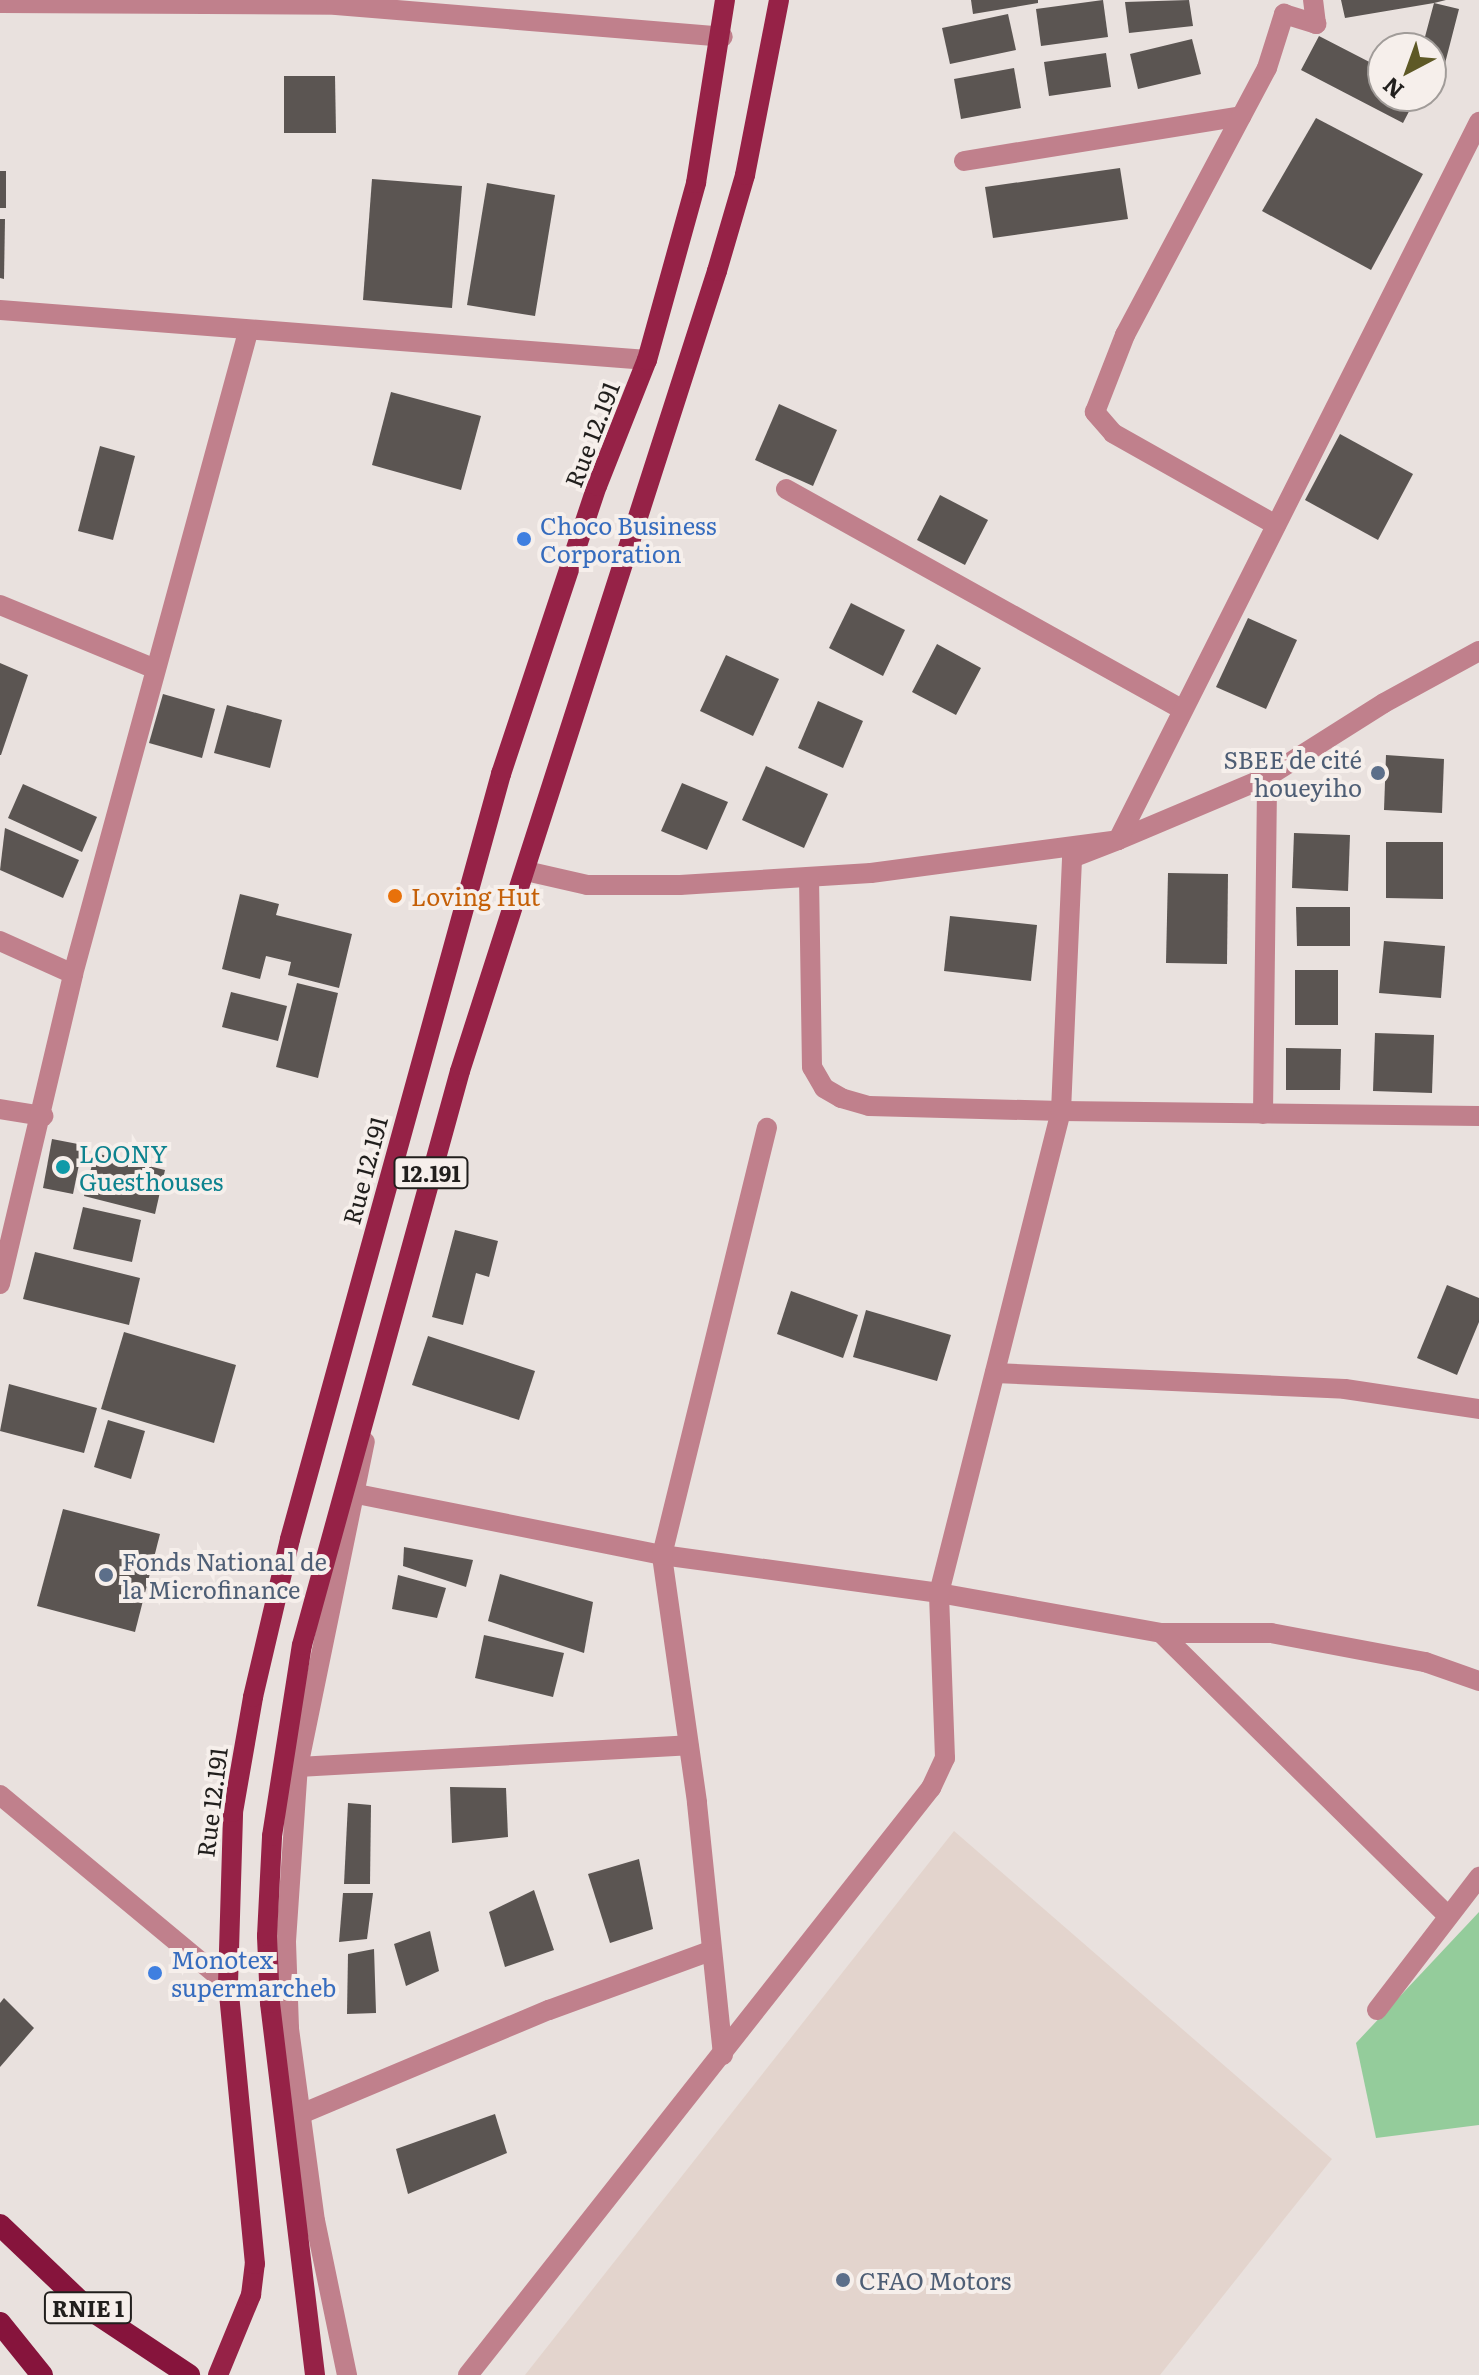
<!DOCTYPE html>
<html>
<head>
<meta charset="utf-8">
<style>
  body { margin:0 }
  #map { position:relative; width:1479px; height:2375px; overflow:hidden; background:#e9e1de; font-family:Literata,serif }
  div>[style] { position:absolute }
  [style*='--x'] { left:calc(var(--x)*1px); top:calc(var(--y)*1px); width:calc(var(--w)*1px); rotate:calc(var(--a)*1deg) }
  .built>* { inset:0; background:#e3d4cd }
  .green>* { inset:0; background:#94cc9b }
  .building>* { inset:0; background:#5b5552 }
  .minor>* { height:20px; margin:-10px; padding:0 10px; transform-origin:10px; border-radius:10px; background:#c0808c }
  .primary>* { height:20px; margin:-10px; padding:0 10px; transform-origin:10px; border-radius:10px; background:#962247 }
  .trunk>* { height:22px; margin:-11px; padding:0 11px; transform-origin:11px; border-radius:11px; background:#86143c }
  .dots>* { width:22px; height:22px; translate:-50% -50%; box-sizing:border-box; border:4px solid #f6efeb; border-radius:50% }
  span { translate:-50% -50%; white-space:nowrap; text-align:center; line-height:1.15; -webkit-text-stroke:8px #f6efeb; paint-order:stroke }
  .shield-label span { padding:2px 6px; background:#f6efeb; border:2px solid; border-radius:6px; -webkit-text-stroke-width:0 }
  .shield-label { font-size:22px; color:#211f1d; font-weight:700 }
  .street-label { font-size:24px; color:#211f1d }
  .shop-label { font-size:24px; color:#366cbe }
  .left { translate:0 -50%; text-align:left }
  .service-label { font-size:24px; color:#4e5e75 }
  .right { translate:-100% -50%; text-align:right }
  .food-label { font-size:24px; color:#c56008 }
  .culture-label { font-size:24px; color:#0d838f }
  .north { position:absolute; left:1367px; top:32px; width:80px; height:80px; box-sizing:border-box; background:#f6efeb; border:2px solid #a19c99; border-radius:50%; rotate:221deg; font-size:22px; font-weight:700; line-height:32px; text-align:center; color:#211f1d }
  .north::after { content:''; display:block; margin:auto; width:28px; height:36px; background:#5e5926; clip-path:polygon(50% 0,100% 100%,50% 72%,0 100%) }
</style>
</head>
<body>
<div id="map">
  <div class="built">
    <i style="clip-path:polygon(954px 1831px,1332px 2159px,1160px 2375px,525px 2375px)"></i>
  </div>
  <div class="green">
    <i style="clip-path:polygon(1479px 1912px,1479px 2125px,1376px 2138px,1356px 2043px)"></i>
  </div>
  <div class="building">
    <i style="clip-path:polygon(971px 0,1038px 0,1038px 3px,973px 14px)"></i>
    <i style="clip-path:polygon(1103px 0,1108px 37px,1041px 46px,1036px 9px)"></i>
    <i style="clip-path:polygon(1189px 0,1193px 26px,1129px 33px,1125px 2px)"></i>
    <i style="clip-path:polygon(1341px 0,1446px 0,1434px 3px,1459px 9px,1441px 79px,1431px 76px,1431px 48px,1422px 48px,1434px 3px,1345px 18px)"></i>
    <i style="clip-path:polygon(1008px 14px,1016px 50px,950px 64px,942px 28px)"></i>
    <i style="clip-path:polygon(1319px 36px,1383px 69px,1383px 96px,1417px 96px,1403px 123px,1301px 70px)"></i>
    <i style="clip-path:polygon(1192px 39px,1201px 74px,1138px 89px,1130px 54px)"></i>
    <i style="clip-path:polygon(1106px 53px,1111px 87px,1049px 96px,1044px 62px)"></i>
    <i style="clip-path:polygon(1014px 68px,1021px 108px,961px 119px,954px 79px)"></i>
    <i style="clip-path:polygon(284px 76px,335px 76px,336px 133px,284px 133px)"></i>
    <i style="clip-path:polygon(1316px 118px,1423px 174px,1371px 270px,1262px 211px)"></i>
    <i style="clip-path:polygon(1120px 168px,1128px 219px,993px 238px,985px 187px)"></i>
    <i style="clip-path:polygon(0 171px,6px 171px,6px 208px,0 208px)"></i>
    <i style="clip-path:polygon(372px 179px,462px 186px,452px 308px,363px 300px)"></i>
    <i style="clip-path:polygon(487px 183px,555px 195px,535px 316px,467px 305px)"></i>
    <i style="clip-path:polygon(0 219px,5px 219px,4px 279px,0 278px)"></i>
    <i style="clip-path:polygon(391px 392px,481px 416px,461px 490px,372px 465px)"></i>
    <i style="clip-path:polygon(779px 404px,837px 430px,813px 486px,755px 460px)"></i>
    <i style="clip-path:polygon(1340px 434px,1413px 474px,1378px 540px,1305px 500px)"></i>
    <i style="clip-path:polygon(100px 446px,135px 456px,113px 540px,78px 531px)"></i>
    <i style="clip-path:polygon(940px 495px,988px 520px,965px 565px,917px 540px)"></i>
    <i style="clip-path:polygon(851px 603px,905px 630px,883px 676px,829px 648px)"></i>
    <i style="clip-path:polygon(1248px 618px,1297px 640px,1266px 709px,1216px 687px)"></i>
    <i style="clip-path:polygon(937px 644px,981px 668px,956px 715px,912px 692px)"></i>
    <i style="clip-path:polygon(726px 655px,779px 679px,753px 736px,700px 711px)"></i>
    <i style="clip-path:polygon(0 663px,28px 675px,1px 755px,0 755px)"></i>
    <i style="clip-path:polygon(163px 694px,215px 709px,202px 758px,149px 743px)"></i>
    <i style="clip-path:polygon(818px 701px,863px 721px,843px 768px,798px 748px)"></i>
    <i style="clip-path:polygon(227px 705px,282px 720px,270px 768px,214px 753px)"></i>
    <i style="clip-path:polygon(1386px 755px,1444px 759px,1442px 813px,1384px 810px)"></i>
    <i style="clip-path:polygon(766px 766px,828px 794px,804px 848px,742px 820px)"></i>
    <i style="clip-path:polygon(682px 783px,728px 802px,707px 850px,661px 831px)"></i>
    <i style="clip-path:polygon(23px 784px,97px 817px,82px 852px,8px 818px)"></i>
    <i style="clip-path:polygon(5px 828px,79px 860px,63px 898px,0 870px)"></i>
    <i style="clip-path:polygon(1294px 833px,1350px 835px,1348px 891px,1292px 888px)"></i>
    <i style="clip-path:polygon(1386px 842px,1443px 842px,1443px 899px,1386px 898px)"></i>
    <i style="clip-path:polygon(1168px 873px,1228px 874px,1227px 964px,1166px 963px)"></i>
    <i style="clip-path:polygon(240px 894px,279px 904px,276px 915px,352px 934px,339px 988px,288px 975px,291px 962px,266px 956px,260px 979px,222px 969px)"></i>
    <i style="clip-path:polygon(1296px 907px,1350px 907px,1350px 946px,1297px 946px)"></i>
    <i style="clip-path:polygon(950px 916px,1037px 925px,1031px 981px,944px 971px)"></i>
    <i style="clip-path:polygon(1384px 941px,1445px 946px,1441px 998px,1379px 993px)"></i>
    <i style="clip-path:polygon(1295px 970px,1338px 970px,1338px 1025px,1295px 1025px)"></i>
    <i style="clip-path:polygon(297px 983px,338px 993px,318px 1078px,276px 1067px)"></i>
    <i style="clip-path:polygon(231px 992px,287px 1006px,278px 1041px,222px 1027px)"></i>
    <i style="clip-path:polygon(1375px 1033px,1434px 1035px,1432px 1093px,1373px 1091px)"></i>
    <i style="clip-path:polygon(1286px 1048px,1341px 1049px,1340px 1090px,1286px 1090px)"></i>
    <i style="clip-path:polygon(52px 1139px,83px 1145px,73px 1194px,43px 1188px)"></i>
    <i style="clip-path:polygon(95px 1153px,165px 1170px,155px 1214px,84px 1196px)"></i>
    <i style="clip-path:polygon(83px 1207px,141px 1220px,132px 1262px,73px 1249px)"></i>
    <i style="clip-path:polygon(455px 1230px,498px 1241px,489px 1277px,476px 1273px,463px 1325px,432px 1317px)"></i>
    <i style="clip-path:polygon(35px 1252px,140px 1278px,129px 1325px,23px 1299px)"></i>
    <i style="clip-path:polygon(1447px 1285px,1479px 1298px,1479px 1322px,1457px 1375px,1417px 1358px)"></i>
    <i style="clip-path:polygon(791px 1291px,858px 1315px,843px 1358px,777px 1334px)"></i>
    <i style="clip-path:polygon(866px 1310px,951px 1335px,937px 1381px,853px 1357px)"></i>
    <i style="clip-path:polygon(124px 1332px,236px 1365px,214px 1443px,101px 1409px)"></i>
    <i style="clip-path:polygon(428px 1336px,535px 1371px,519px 1420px,412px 1385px)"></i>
    <i style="clip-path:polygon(9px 1384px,97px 1408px,84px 1453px,0 1431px)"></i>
    <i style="clip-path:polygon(108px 1420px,145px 1431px,131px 1479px,94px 1467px)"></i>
    <i style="clip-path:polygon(63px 1509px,160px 1534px,135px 1632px,37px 1606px)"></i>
    <i style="clip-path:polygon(404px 1547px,473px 1560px,466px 1587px,403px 1566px)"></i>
    <i style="clip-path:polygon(500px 1574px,593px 1602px,584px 1653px,488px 1621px)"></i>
    <i style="clip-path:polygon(398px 1575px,446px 1588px,437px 1618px,392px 1609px)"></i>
    <i style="clip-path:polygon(484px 1635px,564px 1653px,553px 1697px,475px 1678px)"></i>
    <i style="clip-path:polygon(450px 1787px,506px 1788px,508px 1837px,452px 1843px)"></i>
    <i style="clip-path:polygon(348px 1803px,371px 1805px,370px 1884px,344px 1884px)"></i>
    <i style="clip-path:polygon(639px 1859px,653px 1929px,610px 1943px,588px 1874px)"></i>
    <i style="clip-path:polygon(534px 1890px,554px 1950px,505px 1967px,489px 1912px)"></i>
    <i style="clip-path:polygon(343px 1893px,373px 1893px,367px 1939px,339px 1942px)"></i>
    <i style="clip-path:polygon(430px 1931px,439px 1971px,406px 1986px,394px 1944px)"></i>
    <i style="clip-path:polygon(374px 1949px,376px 2013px,347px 2014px,348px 1954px)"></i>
    <i style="clip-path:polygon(4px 1998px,34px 2028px,0 2067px,0 2003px)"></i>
    <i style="clip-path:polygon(495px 2114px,507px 2153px,408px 2194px,396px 2149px)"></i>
  </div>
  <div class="minor">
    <i style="--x:0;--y:3;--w:336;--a:0.3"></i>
    <i style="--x:336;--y:5;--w:388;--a:4.7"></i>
    <i style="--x:964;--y:161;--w:281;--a:-9.2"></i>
    <i style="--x:0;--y:310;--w:649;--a:4.42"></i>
    <i style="--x:786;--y:489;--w:454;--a:29.1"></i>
    <i style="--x:1276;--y:525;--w:187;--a:-150.6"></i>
    <i style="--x:1113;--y:433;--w:28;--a:-131"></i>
    <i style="--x:1095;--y:412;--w:83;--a:-68.7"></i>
    <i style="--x:1125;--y:335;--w:302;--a:-62"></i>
    <i style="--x:1267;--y:68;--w:57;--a:-72.5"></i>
    <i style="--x:1284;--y:14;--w:34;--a:17"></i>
    <i style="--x:1316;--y:24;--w:24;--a:-97"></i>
    <i style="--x:0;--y:605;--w:168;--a:22.4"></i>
    <i style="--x:526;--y:871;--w:63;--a:12.9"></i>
    <i style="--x:587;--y:885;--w:93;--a:0"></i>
    <i style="--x:680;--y:885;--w:191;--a:-3.6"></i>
    <i style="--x:871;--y:873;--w:249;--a:-7.6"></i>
    <i style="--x:1118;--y:840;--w:162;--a:-22.9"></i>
    <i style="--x:1267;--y:777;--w:138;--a:-32.3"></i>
    <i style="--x:1384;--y:703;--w:108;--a:-28.7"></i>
    <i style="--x:809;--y:877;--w:190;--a:89.1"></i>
    <i style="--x:812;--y:1067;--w:24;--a:60"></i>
    <i style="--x:824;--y:1088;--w:20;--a:30"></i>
    <i style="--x:841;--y:1098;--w:29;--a:16"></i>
    <i style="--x:869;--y:1106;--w:192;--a:1.5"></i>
    <i style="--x:1061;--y:1111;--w:418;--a:0.7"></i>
    <i style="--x:0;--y:941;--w:80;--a:24.3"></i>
    <i style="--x:0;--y:1109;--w:44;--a:9.2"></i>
    <i style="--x:1263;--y:1114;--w:337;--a:-89.3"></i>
    <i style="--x:0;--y:1284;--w:318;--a:-76.7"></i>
    <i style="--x:73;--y:974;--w:665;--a:-74.75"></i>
    <i style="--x:995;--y:1373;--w:350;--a:2.6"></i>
    <i style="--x:1345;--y:1389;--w:135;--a:8.5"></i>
    <i style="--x:357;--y:1494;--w:311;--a:11.3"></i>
    <i style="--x:662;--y:1555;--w:280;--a:7.8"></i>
    <i style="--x:939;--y:1593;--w:226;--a:10.2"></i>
    <i style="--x:1161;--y:1633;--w:110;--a:0"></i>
    <i style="--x:1271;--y:1633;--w:157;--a:10.7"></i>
    <i style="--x:1425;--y:1662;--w:57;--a:19.4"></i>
    <i style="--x:1161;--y:1633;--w:403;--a:44.6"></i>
    <i style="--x:298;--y:1767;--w:391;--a:-3.2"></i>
    <i style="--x:0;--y:1795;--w:296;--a:39.7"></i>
    <i style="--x:1377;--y:2010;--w:168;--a:-52.5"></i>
    <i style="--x:723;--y:2055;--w:254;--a:-95.9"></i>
    <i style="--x:697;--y:1802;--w:249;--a:-98.1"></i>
    <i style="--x:662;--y:1555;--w:440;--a:-76.2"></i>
    <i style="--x:301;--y:2114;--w:269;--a:-22.8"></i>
    <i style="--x:549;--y:2010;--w:171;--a:-20.1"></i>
    <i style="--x:347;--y:2375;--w:157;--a:-101.7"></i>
    <i style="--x:315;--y:2221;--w:195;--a:-97.7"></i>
    <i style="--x:289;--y:2028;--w:87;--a:-92"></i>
    <i style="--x:286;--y:1941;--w:174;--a:-86.1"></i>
    <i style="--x:298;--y:1767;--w:332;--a:-78.4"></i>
    <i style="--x:468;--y:2375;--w:748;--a:-51.74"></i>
    <i style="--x:931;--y:1788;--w:33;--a:-65"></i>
    <i style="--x:945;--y:1758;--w:165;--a:-92.1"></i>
    <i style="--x:939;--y:1593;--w:497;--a:-75.8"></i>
    <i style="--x:1061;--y:1111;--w:253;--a:-87.5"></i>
    <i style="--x:1072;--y:858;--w:49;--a:-21.4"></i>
    <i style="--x:1118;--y:840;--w:804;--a:-63.31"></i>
  </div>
  <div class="primary">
    <i style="--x:218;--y:2375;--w:87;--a:-67.6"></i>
    <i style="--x:251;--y:2295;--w:31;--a:-83"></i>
    <i style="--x:255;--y:2264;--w:281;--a:-95.5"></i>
    <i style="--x:228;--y:1984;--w:172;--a:-88.3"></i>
    <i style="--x:233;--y:1812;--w:117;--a:-80.1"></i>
    <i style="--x:253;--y:1697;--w:162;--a:-76.8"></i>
    <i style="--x:290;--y:1539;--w:794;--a:-74.58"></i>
    <i style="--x:501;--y:774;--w:304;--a:-71.6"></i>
    <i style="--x:597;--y:486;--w:136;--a:-68.4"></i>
    <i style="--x:647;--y:360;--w:184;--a:-74.5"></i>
    <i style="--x:696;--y:183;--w:185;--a:-81"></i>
    <i style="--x:315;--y:2375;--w:375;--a:-96.9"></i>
    <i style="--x:270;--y:2003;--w:67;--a:-92.6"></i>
    <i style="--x:267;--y:1936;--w:100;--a:-87.1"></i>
    <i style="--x:272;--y:1836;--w:193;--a:-81.1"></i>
    <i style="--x:302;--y:1645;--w:595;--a:-74.61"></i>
    <i style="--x:460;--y:1071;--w:840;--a:-72.19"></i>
    <i style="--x:717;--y:271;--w:100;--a:-73.7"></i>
    <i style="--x:745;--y:175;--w:178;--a:-79"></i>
  </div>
  <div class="trunk">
    <i style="--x:0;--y:2225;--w:117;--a:43.6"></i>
    <i style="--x:85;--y:2306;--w:125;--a:33.6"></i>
    <i style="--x:0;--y:2323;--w:67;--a:51.1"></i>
  </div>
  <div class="dots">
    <i style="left:524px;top:539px;background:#3f7fe0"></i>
    <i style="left:1378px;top:773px;background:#5c6f8a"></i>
    <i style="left:395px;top:896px;background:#e8710a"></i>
    <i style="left:63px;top:1167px;background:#0f9aa8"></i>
    <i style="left:106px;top:1575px;background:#5c6f8a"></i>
    <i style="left:155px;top:1973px;background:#3f7fe0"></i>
    <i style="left:843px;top:2280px;background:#5c6f8a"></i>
  </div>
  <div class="shield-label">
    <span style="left:431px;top:1173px">12.191</span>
    <span style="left:88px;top:2308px">RNIE 1</span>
  </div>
  <div class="street-label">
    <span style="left:591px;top:434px;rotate:-69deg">Rue 12.191</span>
    <span style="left:364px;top:1170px;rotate:-75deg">Rue 12.191</span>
    <span style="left:211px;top:1802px;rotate:-83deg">Rue 12.191</span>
  </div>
  <div class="shop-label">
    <span class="left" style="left:540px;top:539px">Choco Business<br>Corporation</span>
    <span class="left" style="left:171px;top:1973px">Monotex<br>supermarcheb</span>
  </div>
  <div class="service-label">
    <span class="right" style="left:1362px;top:773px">SBEE de cité<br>houeyiho</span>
    <span class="left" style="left:122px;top:1575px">Fonds National de<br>la Microfinance</span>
    <span class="left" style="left:859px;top:2280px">CFAO Motors</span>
  </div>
  <div class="food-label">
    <span class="left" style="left:411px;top:896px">Loving Hut</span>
  </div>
  <div class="culture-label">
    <span class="left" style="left:79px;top:1167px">LOONY<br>Guesthouses</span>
  </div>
  <div class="north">N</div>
</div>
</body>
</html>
